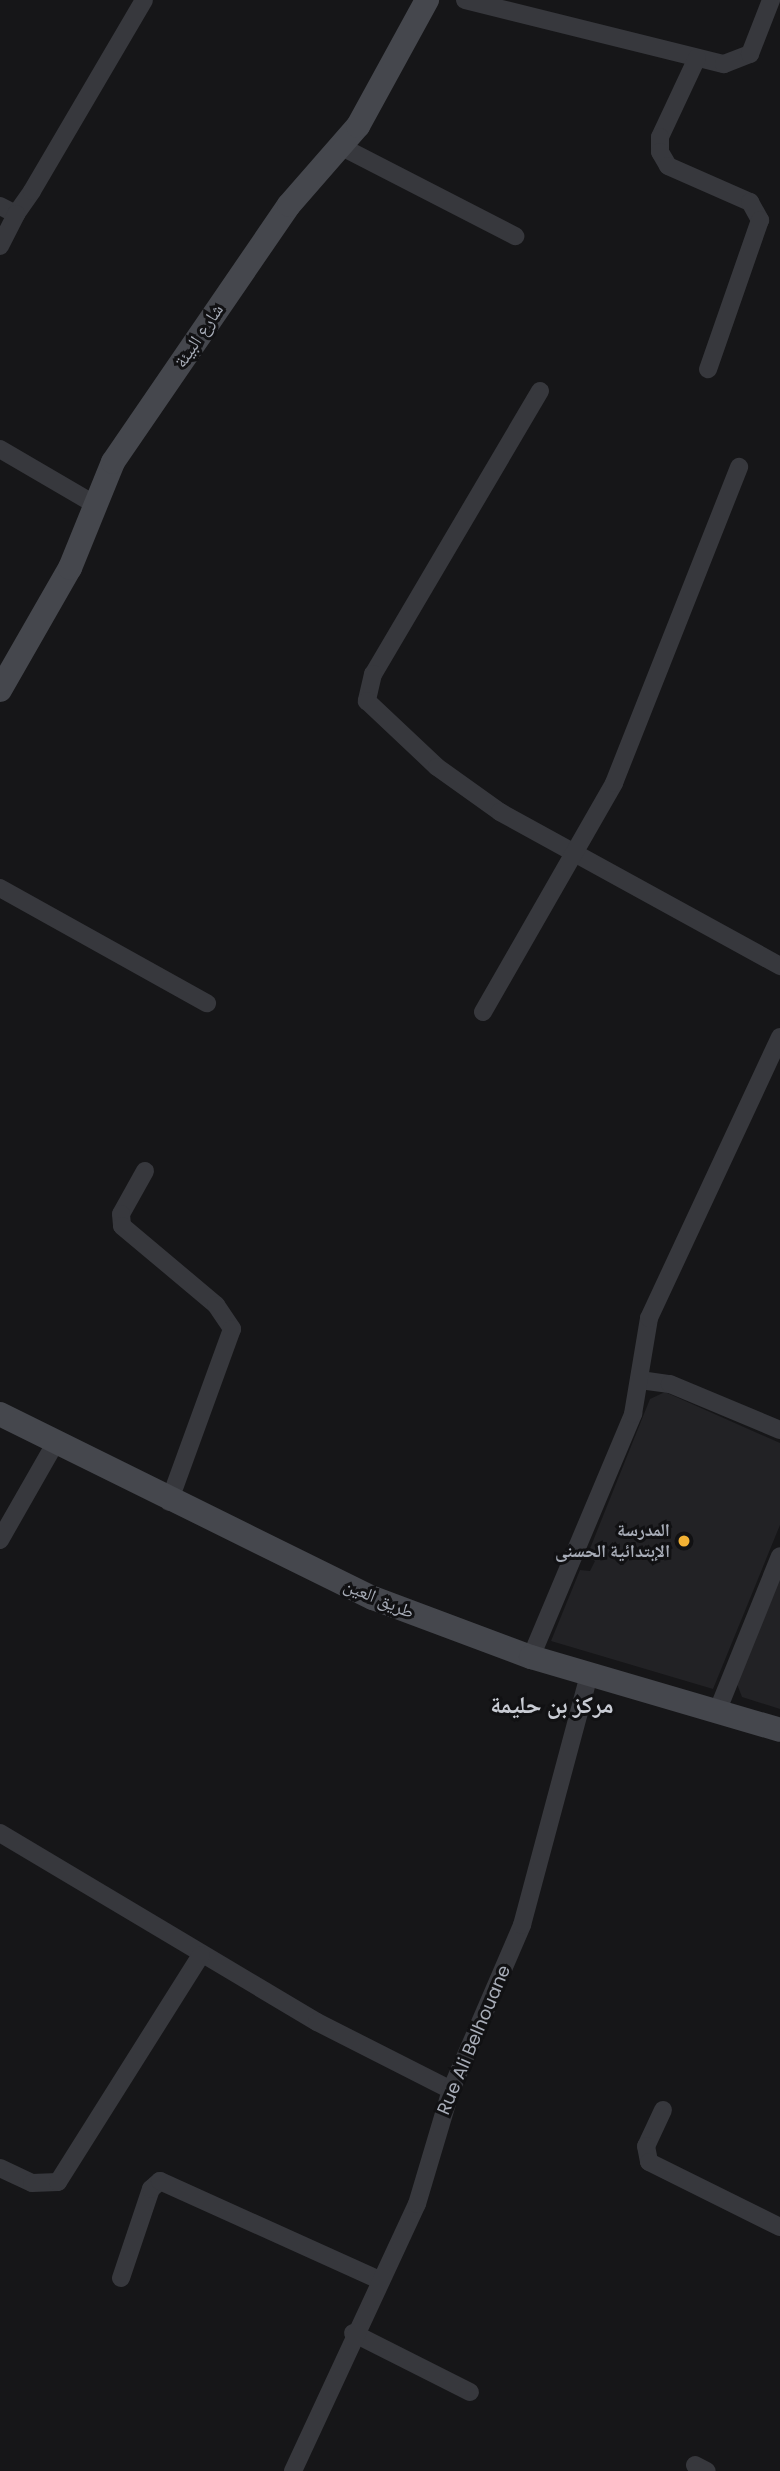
<!DOCTYPE html>
<html>
<head>
<meta charset="utf-8">
<style>
  body { margin:0 }
  #map { position:relative; width:780px; height:2471px; overflow:hidden; background:#161618; font-family:Poppins,"Noto Naskh Arabic",sans-serif }
  div>[style] { position:absolute }
  [style*='--x'] { left:calc(var(--x)*1px); top:calc(var(--y)*1px); width:calc(var(--w)*1px); rotate:calc(var(--a)*1deg) }
  .built>* { inset:0; background:#222225 }
  .street>* { height:18px; margin:-9px; padding:0 9px; transform-origin:9px; border-radius:9px; background:#37383d }
  .secondary>* { height:24px; margin:-12px; padding:0 12px; transform-origin:12px; border-radius:12px; background:#45474d }
  .dots>* { width:19px; height:19px; translate:-50% -50%; box-sizing:border-box; border:4px solid #111113; border-radius:50% }
  span { translate:-50% -50%; white-space:nowrap; text-align:center; line-height:1.15; -webkit-text-stroke:6px #111113; paint-order:stroke }
  .street-label { font-size:18px; color:#a8adb8 }
  .poi-label { font-size:18px; color:#a8adb8; font-weight:700 }
  .right { translate:-100% -50%; text-align:right }
  .district-label { font-size:24px; color:#c9ccd4; font-weight:700 }
</style>
</head>
<body>
<div id="map">
  <div class="built">
    <i style="clip-path:polygon(665px 1392px,780px 1443px,780px 1525px,713px 1689px,551px 1641px,580px 1570px,590px 1571px,595px 1561px,587px 1556px,650px 1399px)"></i>
    <i style="clip-path:polygon(780px 1574px,780px 1709px,742px 1697px,737px 1684px)"></i>
  </div>
  <div class="street">
    <i style="--x:465;--y:0;--w:267;--a:13.9"></i>
    <i style="--x:724;--y:64;--w:28;--a:-21"></i>
    <i style="--x:750;--y:54;--w:58;--a:-68.7"></i>
    <i style="--x:697;--y:58;--w:87;--a:115.1"></i>
    <i style="--x:660;--y:137;--w:15;--a:90"></i>
    <i style="--x:660;--y:152;--w:16;--a:60"></i>
    <i style="--x:668;--y:166;--w:90;--a:23.7"></i>
    <i style="--x:750;--y:202;--w:21;--a:61"></i>
    <i style="--x:760;--y:220;--w:158;--a:109.2"></i>
    <i style="--x:342;--y:147;--w:195;--a:27.2"></i>
    <i style="--x:0;--y:206;--w:18;--a:27"></i>
    <i style="--x:16;--y:214;--w:28;--a:-55"></i>
    <i style="--x:32;--y:191;--w:221;--a:-59.6"></i>
    <i style="--x:0;--y:246;--w:36;--a:-63"></i>
    <i style="--x:540;--y:391;--w:329;--a:120.5"></i>
    <i style="--x:373;--y:674;--w:28;--a:103"></i>
    <i style="--x:367;--y:701;--w:96;--a:43.3"></i>
    <i style="--x:437;--y:767;--w:77;--a:35.5"></i>
    <i style="--x:500;--y:812;--w:320;--a:28.8"></i>
    <i style="--x:0;--y:449;--w:111;--a:30.3"></i>
    <i style="--x:0;--y:888;--w:237;--a:29.1"></i>
    <i style="--x:483;--y:1012;--w:264;--a:-60.2"></i>
    <i style="--x:614;--y:783;--w:340;--a:-68.4"></i>
    <i style="--x:145;--y:1171;--w:49;--a:119.2"></i>
    <i style="--x:121;--y:1214;--w:12;--a:85"></i>
    <i style="--x:122;--y:1226;--w:123;--a:40"></i>
    <i style="--x:216;--y:1305;--w:29;--a:56"></i>
    <i style="--x:232;--y:1329;--w:184;--a:110"></i>
    <i style="--x:640;--y:1380;--w:30;--a:8"></i>
    <i style="--x:670;--y:1384;--w:119;--a:22.7"></i>
    <i style="--x:0;--y:1540;--w:113;--a:-60.3"></i>
    <i style="--x:531;--y:1657;--w:264;--a:-67.2"></i>
    <i style="--x:633;--y:1414;--w:97;--a:-80.5"></i>
    <i style="--x:649;--y:1318;--w:310;--a:-65"></i>
    <i style="--x:717;--y:1712;--w:168;--a:-68"></i>
    <i style="--x:0;--y:1833;--w:369;--a:30.8"></i>
    <i style="--x:317;--y:2022;--w:150;--a:26.9"></i>
    <i style="--x:663;--y:2110;--w:40;--a:115"></i>
    <i style="--x:646;--y:2146;--w:16;--a:79"></i>
    <i style="--x:649;--y:2162;--w:146;--a:26.4"></i>
    <i style="--x:0;--y:2168;--w:35;--a:25"></i>
    <i style="--x:32;--y:2183;--w:26;--a:-2"></i>
    <i style="--x:58;--y:2182;--w:268;--a:-57.8"></i>
    <i style="--x:121;--y:2278;--w:94;--a:-71.4"></i>
    <i style="--x:151;--y:2189;--w:12;--a:-42"></i>
    <i style="--x:160;--y:2181;--w:240;--a:24.3"></i>
    <i style="--x:353;--y:2333;--w:131;--a:26.8"></i>
    <i style="--x:695;--y:2465;--w:13;--a:27"></i>
    <i style="--x:293;--y:2471;--w:294;--a:-65.1"></i>
    <i style="--x:417;--y:2204;--w:119;--a:-73.4"></i>
    <i style="--x:451;--y:2090;--w:180;--a:-66.7"></i>
    <i style="--x:522;--y:1925;--w:259;--a:-75"></i>
  </div>
  <div class="secondary">
    <i style="--x:0;--y:690;--w:141;--a:-60.2"></i>
    <i style="--x:70;--y:568;--w:114;--a:-67.9"></i>
    <i style="--x:113;--y:462;--w:311;--a:-55.6"></i>
    <i style="--x:289;--y:205;--w:105;--a:-48.9"></i>
    <i style="--x:358;--y:126;--w:144;--a:-61.3"></i>
    <i style="--x:0;--y:1414;--w:416;--a:26.3"></i>
    <i style="--x:373;--y:1598;--w:169;--a:20.5"></i>
    <i style="--x:531;--y:1657;--w:259;--a:16.3"></i>
  </div>
  <div class="dots">
    <i style="left:684px;top:1541px;background:#f2b134"></i>
  </div>
  <div class="street-label">
    <span style="left:199px;top:336px;rotate:-56deg">شارع البيئة</span>
    <span style="left:379px;top:1599px;rotate:23deg">طريق العين</span>
    <span style="left:474px;top:2040px;rotate:-67deg">Rue Ali Belhouane</span>
  </div>
  <div class="poi-label">
    <span class="right" style="left:670px;top:1541px">المدرسة<br>الإبتدائية الحسنى</span>
  </div>
  <div class="district-label">
    <span style="left:552px;top:1705px">مركز بن حليمة</span>
  </div>
</div>
</body>
</html>
